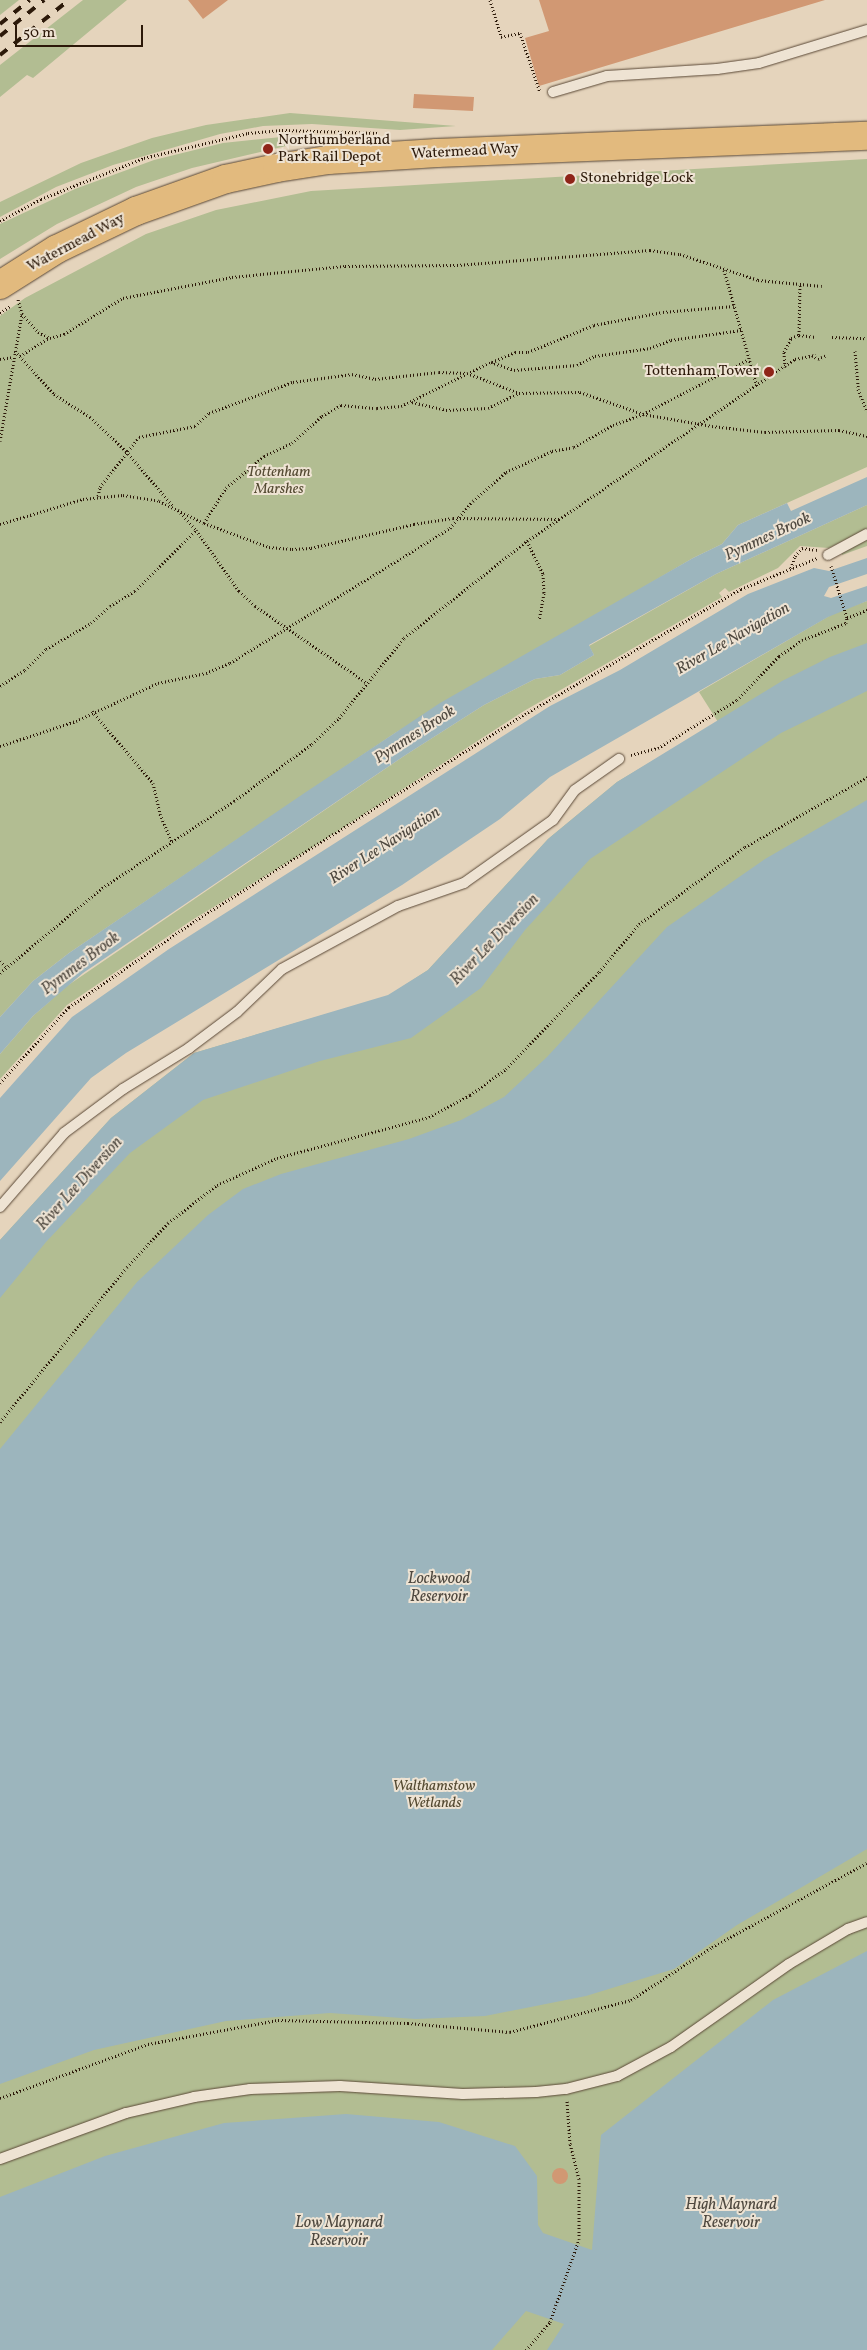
<!DOCTYPE html>
<html>
<head>
<meta charset="utf-8">
<style>
  body { margin:0 }
  #map { position:relative; width:867px; height:2350px; overflow:hidden; background:#e5d4bc; font-family:Vollkorn,serif }
  div>[style] { position:absolute }
  [style*='--x'] { left:calc(var(--x)*1px); top:calc(var(--y)*1px); width:calc(var(--w)*1px); rotate:calc(var(--a)*1deg) }
  .green>* { inset:0; background:#b2bd92 }
  .water>* { inset:0; background:#9cb5bd }
  .building>* { inset:0; background:#d19873 }
  .round { border-radius:50% }
  .path>* { height:3px; margin-top:-1.5px; transform-origin:0; background:repeating-linear-gradient(90deg,#2c1909 0 1px,transparent 0 3.5px) }
  .roads { filter:drop-shadow(0 0 1px #5a4836) drop-shadow(0 0 1px #5a4836) }
  .lane>* { height:10px; margin:-5px; padding:0 5px; transform-origin:5px; border-radius:5px; background:#eee3d3 }
  .primary>* { height:28px; margin:-14px; padding:0 14px; transform-origin:14px; border-radius:14px; background:#e2ba7e }
  .rail>* { height:4px; margin-top:-2px; transform-origin:0; background:repeating-linear-gradient(90deg,#2c1909 0 9px,transparent 0 18px) }
  .dots>* { width:14px; height:14px; translate:-50% -50%; box-sizing:border-box; border:2px solid #eee3d3; border-radius:50% }
  span { translate:-50% -50%; white-space:nowrap; text-align:center; line-height:1.15; -webkit-text-stroke:4px #eee3d3; paint-order:stroke }
  .poi-label { font-size:15px; color:#2c1909 }
  .left { translate:0 -50%; text-align:left }
  .right { translate:-100% -50%; text-align:right }
  .street-label { font-size:15px; color:#2c1909 }
  .park-label { font-size:15px; color:#544a32; font-style:italic }
  .water-label { font-size:16px; color:#4e483f; font-style:italic }
  .scale { position:absolute; left:15px; top:25px; width:128px; height:22px; box-sizing:border-box; border:2px solid #2c1909; border-top:0; padding-left:6px; font-size:15px; line-height:18px; white-space:nowrap; color:#2c1909; -webkit-text-stroke:4px #eee3d3; paint-order:stroke }
</style>
</head>
<body>
<div id="map">
  <div class="green">
    <i style="clip-path:polygon(0 0,19px 0,0 15px)"></i>
    <i style="clip-path:polygon(83px 0,127px 0,33px 78px,27px 75px,0 97px,0 65px)"></i>
    <i style="clip-path:polygon(290px 113px,456px 126px,400px 130px,312px 124px,263px 126px,220px 134px,113px 165px,56px 187px,0 217px,0 202px,81px 163px,152px 138px,206px 125px)"></i>
    <i style="clip-path:polygon(291px 136px,299px 143px,192px 168px,136px 187px,57px 224px,0 259px,0 224px,75px 189px,154px 160px,223px 143px)"></i>
    <i style="clip-path:polygon(867px 159px,867px 467px,738px 525px,722px 544px,693px 558px,395px 733px,69px 953px,33px 981px,0 1017px,0 316px,25px 298px,146px 234px,216px 210px,311px 191px)"></i>
    <i style="clip-path:polygon(867px 505px,867px 529px,829px 548px,800px 546px,778px 568px,729px 592px,725px 588px,719px 593px,722px 597px,524px 711px,310px 849px,192px 920px,67px 1005px,0 1079px,0 1054px,33px 1016px,67px 986px,404px 756px,484px 705px,535px 679px,560px 675px,594px 655px,589px 646px,716px 574px)"></i>
    <i style="clip-path:polygon(867px 540px,867px 546px,842px 555px,841px 553px)"></i>
    <i style="clip-path:polygon(867px 601px,867px 2350px,0 2350px,0 1240px,111px 1118px,194px 1053px,388px 996px,428px 970px,548px 839px,617px 782px,718px 722px,699px 692px,836px 612px)"></i>
  </div>
  <div class="water">
    <i style="clip-path:polygon(867px 477px,867px 505px,716px 574px,589px 645px,594px 655px,560px 675px,535px 679px,484px 705px,404px 756px,83px 973px,33px 1016px,0 1054px,0 1017px,33px 981px,69px 953px,303px 794px,440px 703px,693px 558px,722px 544px,738px 525px,787px 503px,791px 511px)"></i>
    <i style="clip-path:polygon(867px 558px,867px 574px,829px 587px,824px 596px,831px 598px,867px 586px,867px 601px,828px 617px,550px 777px,500px 819px,402px 885px,126px 1053px,91px 1078px,0 1181px,0 1098px,72px 1017px,169px 949px,550px 706px,620px 670px,748px 594px,814px 568px,829px 571px)"></i>
    <i style="clip-path:polygon(867px 643px,867px 691px,781px 733px,590px 859px,525px 930px,481px 988px,411px 1038px,320px 1061px,203px 1100px,130px 1153px,46px 1242px,0 1298px,0 1240px,111px 1118px,194px 1053px,388px 995px,428px 970px,548px 839px,617px 782px,782px 681px,830px 657px)"></i>
    <i style="clip-path:polygon(867px 800px,867px 1849px,737px 1925px,674px 1969px,586px 1996px,485px 2016px,416px 2019px,330px 2013px,226px 2021px,94px 2050px,0 2084px,0 1449px,137px 1282px,208px 1215px,243px 1189px,281px 1174px,409px 1139px,461px 1120px,504px 1097px,547px 1057px,667px 927px,765px 859px)"></i>
    <i style="clip-path:polygon(867px 1951px,867px 2350px,547px 2350px,564px 2324px,526px 2311px,492px 2350px,0 2350px,0 2197px,105px 2156px,224px 2123px,346px 2114px,439px 2122px,515px 2146px,537px 2176px,538px 2225px,543px 2233px,592px 2250px,601px 2135px,773px 2000px)"></i>
  </div>
  <div class="building">
    <i style="clip-path:polygon(188px 0,228px 0,203px 19px)"></i>
    <i style="clip-path:polygon(539px 0,825px 0,539px 86px,525px 38px,549px 31px)"></i>
    <i style="clip-path:polygon(414px 94px,474px 97px,473px 111px,413px 108px)"></i>
    <i class="round" style="left:552px;top:2168px;width:16px;height:16px"></i>
  </div>
  <div class="path">
    <i style="--x:490;--y:0;--w:39;--a:73"></i>
    <i style="--x:501;--y:37;--w:19;--a:-12"></i>
    <i style="--x:520;--y:33;--w:62;--a:71.3"></i>
    <i style="--x:0;--y:221;--w:47;--a:-28.2"></i>
    <i style="--x:41;--y:199;--w:111;--a:-21.7"></i>
    <i style="--x:144;--y:158;--w:107;--a:-13.5"></i>
    <i style="--x:248;--y:133;--w:34;--a:-5"></i>
    <i style="--x:282;--y:130;--w:97;--a:1.8"></i>
    <i style="--x:724;--y:270;--w:122;--a:74.2"></i>
    <i style="--x:0;--y:313;--w:12;--a:-35"></i>
    <i style="--x:22;--y:314;--w:24;--a:48"></i>
    <i style="--x:38;--y:332;--w:13;--a:27"></i>
    <i style="--x:50;--y:338;--w:15;--a:-16"></i>
    <i style="--x:64;--y:334;--w:69;--a:-31.4"></i>
    <i style="--x:123;--y:298;--w:111;--a:-10.9"></i>
    <i style="--x:232;--y:277;--w:114;--a:-5.6"></i>
    <i style="--x:345;--y:266;--w:112;--a:-0.5"></i>
    <i style="--x:457;--y:265;--w:194;--a:-4.4"></i>
    <i style="--x:650;--y:250;--w:30;--a:8"></i>
    <i style="--x:680;--y:254;--w:82;--a:18.4"></i>
    <i style="--x:758;--y:280;--w:64;--a:5.4"></i>
    <i style="--x:799;--y:335;--w:50;--a:-88.9"></i>
    <i style="--x:832;--y:337;--w:35;--a:2"></i>
    <i style="--x:15;--y:351;--w:58;--a:47.8"></i>
    <i style="--x:54;--y:394;--w:43;--a:32.6"></i>
    <i style="--x:90;--y:417;--w:50;--a:43.4"></i>
    <i style="--x:126;--y:451;--w:72;--a:49.5"></i>
    <i style="--x:855;--y:351;--w:38;--a:85"></i>
    <i style="--x:858;--y:389;--w:24;--a:68"></i>
    <i style="--x:812;--y:355;--w:7;--a:34"></i>
    <i style="--x:818;--y:359;--w:10;--a:-24"></i>
    <i style="--x:20;--y:356;--w:34;--a:-32"></i>
    <i style="--x:0;--y:359;--w:14;--a:-8"></i>
    <i style="--x:492;--y:362;--w:25;--a:-23"></i>
    <i style="--x:515;--y:352;--w:13;--a:0"></i>
    <i style="--x:528;--y:352;--w:71;--a:-22.2"></i>
    <i style="--x:594;--y:325;--w:70;--a:-10.7"></i>
    <i style="--x:663;--y:312;--w:71;--a:-4.8"></i>
    <i style="--x:785;--y:367;--w:15;--a:-94"></i>
    <i style="--x:784;--y:352;--w:16;--a:-63"></i>
    <i style="--x:791;--y:338;--w:9;--a:-21"></i>
    <i style="--x:799;--y:335;--w:17;--a:7"></i>
    <i style="--x:412;--y:402;--w:35;--a:13"></i>
    <i style="--x:446;--y:410;--w:42;--a:-2.7"></i>
    <i style="--x:488;--y:408;--w:34;--a:-26"></i>
    <i style="--x:0;--y:441;--w:129;--a:-80.2"></i>
    <i style="--x:22;--y:314;--w:16;--a:-105"></i>
    <i style="--x:98;--y:496;--w:9;--a:-77"></i>
    <i style="--x:100;--y:487;--w:63;--a:-52"></i>
    <i style="--x:139;--y:437;--w:57;--a:-11.1"></i>
    <i style="--x:195;--y:426;--w:19;--a:-43"></i>
    <i style="--x:209;--y:413;--w:90;--a:-20.3"></i>
    <i style="--x:293;--y:382;--w:60;--a:-7.7"></i>
    <i style="--x:352;--y:374;--w:24;--a:12"></i>
    <i style="--x:375;--y:379;--w:64;--a:-6.2"></i>
    <i style="--x:439;--y:372;--w:28;--a:2"></i>
    <i style="--x:467;--y:373;--w:56;--a:21"></i>
    <i style="--x:519;--y:393;--w:61;--a:-0.9"></i>
    <i style="--x:580;--y:392;--w:67;--a:19.2"></i>
    <i style="--x:643;--y:414;--w:70;--a:9.9"></i>
    <i style="--x:712;--y:426;--w:53;--a:6.5"></i>
    <i style="--x:765;--y:432;--w:74;--a:-1.5"></i>
    <i style="--x:839;--y:430;--w:29;--a:12"></i>
    <i style="--x:178;--y:510;--w:27;--a:48"></i>
    <i style="--x:196;--y:530;--w:75;--a:54.8"></i>
    <i style="--x:239;--y:591;--w:22;--a:43"></i>
    <i style="--x:255;--y:606;--w:136;--a:34.5"></i>
    <i style="--x:204;--y:523;--w:41;--a:-57.8"></i>
    <i style="--x:226;--y:488;--w:50;--a:-40.1"></i>
    <i style="--x:264;--y:456;--w:31;--a:-25"></i>
    <i style="--x:292;--y:443;--w:40;--a:-42"></i>
    <i style="--x:322;--y:416;--w:22;--a:-30"></i>
    <i style="--x:341;--y:405;--w:36;--a:5"></i>
    <i style="--x:377;--y:408;--w:24;--a:-5"></i>
    <i style="--x:401;--y:406;--w:100;--a:-26.1"></i>
    <i style="--x:491;--y:362;--w:24;--a:19"></i>
    <i style="--x:514;--y:370;--w:63;--a:-4.5"></i>
    <i style="--x:577;--y:365;--w:20;--a:-27"></i>
    <i style="--x:595;--y:356;--w:56;--a:-8.3"></i>
    <i style="--x:650;--y:348;--w:22;--a:-21"></i>
    <i style="--x:671;--y:340;--w:71;--a:-8.1"></i>
    <i style="--x:0;--y:524;--w:87;--a:-16.8"></i>
    <i style="--x:83;--y:499;--w:40;--a:-5.7"></i>
    <i style="--x:123;--y:495;--w:36;--a:9"></i>
    <i style="--x:159;--y:501;--w:50;--a:26.1"></i>
    <i style="--x:204;--y:523;--w:69;--a:20.3"></i>
    <i style="--x:269;--y:547;--w:23;--a:5"></i>
    <i style="--x:292;--y:549;--w:19;--a:-3"></i>
    <i style="--x:311;--y:548;--w:106;--a:-13.1"></i>
    <i style="--x:414;--y:524;--w:39;--a:-9"></i>
    <i style="--x:453;--y:518;--w:106;--a:0.5"></i>
    <i style="--x:527;--y:541;--w:37;--a:64"></i>
    <i style="--x:543;--y:574;--w:19;--a:87"></i>
    <i style="--x:544;--y:593;--w:27;--a:100"></i>
    <i style="--x:831;--y:566;--w:54;--a:72.9"></i>
    <i style="--x:847;--y:618;--w:22;--a:-22"></i>
    <i style="--x:791;--y:568;--w:13;--a:-72"></i>
    <i style="--x:795;--y:556;--w:11;--a:-49"></i>
    <i style="--x:802;--y:548;--w:15;--a:8"></i>
    <i style="--x:0;--y:686;--w:30;--a:-33"></i>
    <i style="--x:25;--y:670;--w:30;--a:-45"></i>
    <i style="--x:46;--y:649;--w:52;--a:-30"></i>
    <i style="--x:91;--y:623;--w:25;--a:-42"></i>
    <i style="--x:110;--y:606;--w:29;--a:-31"></i>
    <i style="--x:135;--y:591;--w:86;--a:-45"></i>
    <i style="--x:92;--y:711;--w:94;--a:49.7"></i>
    <i style="--x:153;--y:783;--w:32;--a:77"></i>
    <i style="--x:160;--y:814;--w:30;--a:67"></i>
    <i style="--x:0;--y:746;--w:80;--a:-18.2"></i>
    <i style="--x:76;--y:721;--w:90;--a:-24.9"></i>
    <i style="--x:158;--y:683;--w:49;--a:-11.8"></i>
    <i style="--x:206;--y:673;--w:26;--a:-23"></i>
    <i style="--x:230;--y:663;--w:258;--a:-31.5"></i>
    <i style="--x:450;--y:528;--w:35;--a:-50"></i>
    <i style="--x:473;--y:501;--w:44;--a:-41.3"></i>
    <i style="--x:506;--y:472;--w:51;--a:-24.5"></i>
    <i style="--x:552;--y:451;--w:22;--a:-10"></i>
    <i style="--x:574;--y:447;--w:45;--a:-29.4"></i>
    <i style="--x:613;--y:425;--w:32;--a:-20"></i>
    <i style="--x:643;--y:414;--w:119;--a:-27.4"></i>
    <i style="--x:631;--y:755;--w:28;--a:-15"></i>
    <i style="--x:658;--y:748;--w:92;--a:-31.3"></i>
    <i style="--x:737;--y:700;--w:61;--a:-46.3"></i>
    <i style="--x:779;--y:656;--w:28;--a:-35"></i>
    <i style="--x:802;--y:640;--w:47;--a:-21.1"></i>
    <i style="--x:846;--y:623;--w:5;--a:-79"></i>
    <i style="--x:0;--y:961;--w:8;--a:45"></i>
    <i style="--x:0;--y:973;--w:133;--a:-39.8"></i>
    <i style="--x:102;--y:888;--w:158;--a:-33.4"></i>
    <i style="--x:234;--y:801;--w:97;--a:-36.2"></i>
    <i style="--x:312;--y:744;--w:37;--a:-44"></i>
    <i style="--x:339;--y:718;--w:103;--a:-50.9"></i>
    <i style="--x:404;--y:638;--w:157;--a:-38.3"></i>
    <i style="--x:527;--y:541;--w:324;--a:-34.2"></i>
    <i style="--x:795;--y:359;--w:21;--a:-11"></i>
    <i style="--x:0;--y:1083;--w:103;--a:-47.8"></i>
    <i style="--x:69;--y:1007;--w:150;--a:-34.4"></i>
    <i style="--x:193;--y:922;--w:392;--a:-32.1"></i>
    <i style="--x:525;--y:714;--w:250;--a:-30.1"></i>
    <i style="--x:741;--y:589;--w:82;--a:-22.2"></i>
    <i style="--x:0;--y:1422;--w:200;--a:-50.7"></i>
    <i style="--x:127;--y:1267;--w:60;--a:-47"></i>
    <i style="--x:168;--y:1223;--w:62;--a:-37.8"></i>
    <i style="--x:217;--y:1185;--w:66;--a:-24.2"></i>
    <i style="--x:277;--y:1158;--w:157;--a:-15.1"></i>
    <i style="--x:429;--y:1117;--w:47;--a:-28.2"></i>
    <i style="--x:470;--y:1095;--w:44;--a:-35.8"></i>
    <i style="--x:506;--y:1069;--w:134;--a:-46.2"></i>
    <i style="--x:599;--y:972;--w:62;--a:-50.2"></i>
    <i style="--x:639;--y:924;--w:131;--a:-36"></i>
    <i style="--x:745;--y:847;--w:141;--a:-29.8"></i>
    <i style="--x:0;--y:2098;--w:158;--a:-20"></i>
    <i style="--x:148;--y:2044;--w:132;--a:-10.5"></i>
    <i style="--x:278;--y:2020;--w:130;--a:1.3"></i>
    <i style="--x:408;--y:2023;--w:102;--a:5"></i>
    <i style="--x:510;--y:2032;--w:125;--a:-14.8"></i>
    <i style="--x:631;--y:2000;--w:97;--a:-33.2"></i>
    <i style="--x:712;--y:1947;--w:176;--a:-28.5"></i>
    <i style="--x:526;--y:2350;--w:37;--a:-49"></i>
    <i style="--x:550;--y:2322;--w:88;--a:-70.7"></i>
    <i style="--x:579;--y:2239;--w:60;--a:-90"></i>
    <i style="--x:579;--y:2179;--w:36;--a:-104"></i>
    <i style="--x:570;--y:2144;--w:43;--a:-94"></i>
  </div>
  <div class="roads">
    <div class="lane">
      <i style="--x:553;--y:92;--w:56;--a:-16.5"></i>
      <i style="--x:607;--y:76;--w:110;--a:-3.6"></i>
      <i style="--x:717;--y:69;--w:42;--a:-8.1"></i>
      <i style="--x:759;--y:63;--w:113;--a:-17"></i>
      <i style="--x:828;--y:555;--w:44;--a:-28.3"></i>
      <i style="--x:0;--y:1207;--w:98;--a:-49.1"></i>
      <i style="--x:64;--y:1133;--w:74;--a:-36.7"></i>
      <i style="--x:123;--y:1089;--w:78;--a:-31.8"></i>
      <i style="--x:189;--y:1048;--w:60;--a:-36.9"></i>
      <i style="--x:237;--y:1012;--w:62;--a:-43.7"></i>
      <i style="--x:282;--y:969;--w:132;--a:-28.5"></i>
      <i style="--x:398;--y:906;--w:70;--a:-19.2"></i>
      <i style="--x:464;--y:883;--w:109;--a:-35.3"></i>
      <i style="--x:553;--y:820;--w:37;--a:-54"></i>
      <i style="--x:575;--y:790;--w:54;--a:-35.2"></i>
      <i style="--x:0;--y:2159;--w:134;--a:-20.1"></i>
      <i style="--x:126;--y:2113;--w:70;--a:-13.2"></i>
      <i style="--x:194;--y:2097;--w:57;--a:-8.1"></i>
      <i style="--x:250;--y:2089;--w:90;--a:-1.9"></i>
      <i style="--x:340;--y:2086;--w:123;--a:3.7"></i>
      <i style="--x:463;--y:2094;--w:73;--a:-1.6"></i>
      <i style="--x:536;--y:2092;--w:30;--a:-6"></i>
      <i style="--x:566;--y:2089;--w:53;--a:-14.3"></i>
      <i style="--x:617;--y:2076;--w:61;--a:-28.2"></i>
      <i style="--x:671;--y:2047;--w:144;--a:-35.1"></i>
      <i style="--x:789;--y:1964;--w:69;--a:-30.7"></i>
      <i style="--x:848;--y:1929;--w:20;--a:-20"></i>
    </div>
    <div class="primary">
      <i style="--x:0;--y:285;--w:67;--a:-32.3"></i>
      <i style="--x:57;--y:249;--w:88;--a:-25.7"></i>
      <i style="--x:136;--y:211;--w:96;--a:-19.6"></i>
      <i style="--x:226;--y:179;--w:52;--a:-12.2"></i>
      <i style="--x:277;--y:168;--w:52;--a:-8.9"></i>
      <i style="--x:328;--y:160;--w:109;--a:-3.7"></i>
      <i style="--x:437;--y:153;--w:430;--a:-2.3"></i>
    </div>
  </div>
  <div class="rail">
    <i style="--x:0;--y:24;--w:38;--a:-39"></i>
    <i style="--x:0;--y:36;--w:57;--a:-39.3"></i>
    <i style="--x:0;--y:55;--w:88;--a:-38.6"></i>
  </div>
  <div class="dots">
    <i style="left:268px;top:149px;background:#8f2418"></i>
    <i style="left:570px;top:179px;background:#8f2418"></i>
    <i style="left:769px;top:372px;background:#8f2418"></i>
  </div>
  <div class="poi-label">
    <span class="left" style="left:278px;top:149px">Northumberland<br>Park Rail Depot</span>
    <span class="left" style="left:580px;top:179px">Stonebridge Lock</span>
    <span class="right" style="left:759px;top:372px">Tottenham Tower</span>
  </div>
  <div class="street-label">
    <span style="left:465px;top:152px;rotate:-3deg">Watermead Way</span>
    <span style="left:76px;top:243px;rotate:-28deg">Watermead Way</span>
  </div>
  <div class="park-label">
    <span style="left:279px;top:481px">Tottenham<br>Marshes</span>
    <span style="left:434px;top:1795px">Walthamstow<br>Wetlands</span>
  </div>
  <div class="water-label">
    <span style="left:768px;top:537px;rotate:-25deg">Pymmes Brook</span>
    <span style="left:733px;top:639px;rotate:-30deg">River Lee Navigation</span>
    <span style="left:415px;top:735px;rotate:-33deg">Pymmes Brook</span>
    <span style="left:385px;top:846px;rotate:-33deg">River Lee Navigation</span>
    <span style="left:495px;top:940px;rotate:-46deg">River Lee Diversion</span>
    <span style="left:81px;top:964px;rotate:-37deg">Pymmes Brook</span>
    <span style="left:80px;top:1184px;rotate:-48deg">River Lee Diversion</span>
    <span style="left:439px;top:1588px">Lockwood<br>Reservoir</span>
    <span style="left:731px;top:2214px">High Maynard<br>Reservoir</span>
    <span style="left:339px;top:2232px">Low Maynard<br>Reservoir</span>
  </div>
  <div class="scale">50 m</div>
</div>
</body>
</html>
